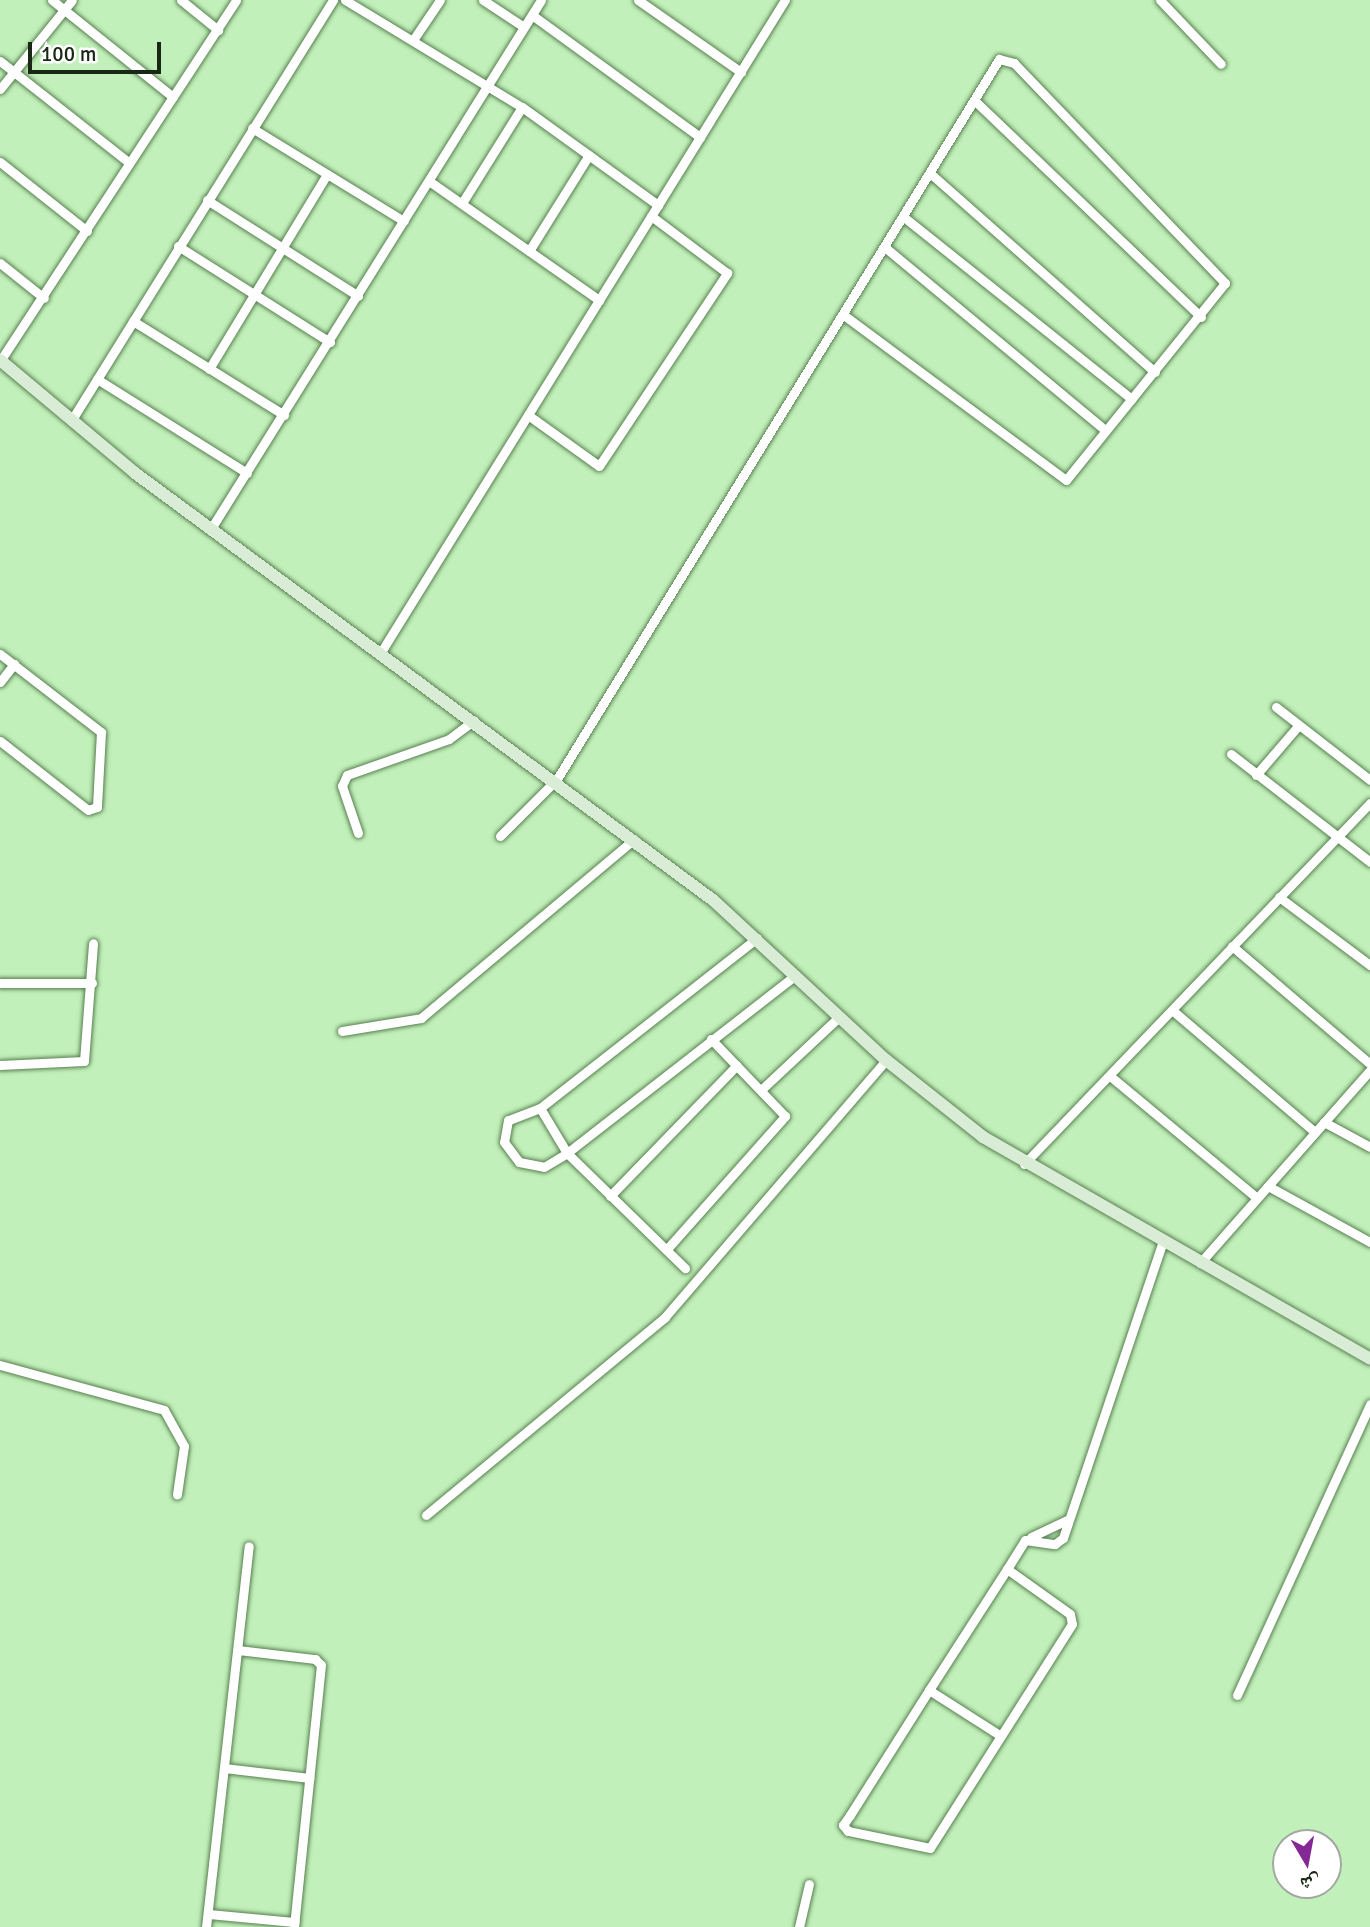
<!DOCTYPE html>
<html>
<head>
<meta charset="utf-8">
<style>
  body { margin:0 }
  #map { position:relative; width:1370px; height:1927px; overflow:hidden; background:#c2f0ba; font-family:Signika,"Noto Naskh Arabic",sans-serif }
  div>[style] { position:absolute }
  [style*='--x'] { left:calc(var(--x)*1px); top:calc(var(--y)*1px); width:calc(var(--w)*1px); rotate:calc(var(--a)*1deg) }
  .roads { filter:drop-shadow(0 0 2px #588051) drop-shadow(0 0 2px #588051) }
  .minor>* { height:9px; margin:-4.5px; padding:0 4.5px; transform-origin:4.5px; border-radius:4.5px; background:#fff }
  .secondary>* { height:12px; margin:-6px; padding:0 6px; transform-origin:6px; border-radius:6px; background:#d9edd6 }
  span { translate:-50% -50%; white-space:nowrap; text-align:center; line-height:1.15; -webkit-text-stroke:6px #fff; paint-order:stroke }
  .north { position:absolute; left:1272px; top:1829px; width:70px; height:70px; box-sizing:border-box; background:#fff; border:2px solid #a3a9a1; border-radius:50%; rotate:170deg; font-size:19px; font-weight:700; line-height:28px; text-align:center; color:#182815 }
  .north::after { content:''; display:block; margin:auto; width:24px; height:32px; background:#832894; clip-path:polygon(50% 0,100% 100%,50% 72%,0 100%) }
  .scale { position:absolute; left:28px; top:42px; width:133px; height:32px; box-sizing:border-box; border:4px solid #182815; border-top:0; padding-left:9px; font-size:21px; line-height:24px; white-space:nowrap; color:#182815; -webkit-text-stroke:5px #fff; paint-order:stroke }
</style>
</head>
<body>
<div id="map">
  <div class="roads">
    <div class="minor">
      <i style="--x:52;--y:0;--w:155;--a:38.7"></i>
      <i style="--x:181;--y:0;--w:48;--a:39"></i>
      <i style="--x:345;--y:0;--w:207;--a:31.2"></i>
      <i style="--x:522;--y:107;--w:168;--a:35.8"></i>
      <i style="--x:483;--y:0;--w:49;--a:33.4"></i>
      <i style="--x:638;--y:0;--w:126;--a:35"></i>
      <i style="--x:1160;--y:0;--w:88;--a:46.4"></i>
      <i style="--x:532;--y:15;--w:208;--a:36"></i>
      <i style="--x:413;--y:40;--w:48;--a:-56"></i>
      <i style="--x:0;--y:61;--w:162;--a:38.2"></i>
      <i style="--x:0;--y:89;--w:114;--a:-51"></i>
      <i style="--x:974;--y:100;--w:314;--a:43.7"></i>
      <i style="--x:252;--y:128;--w:178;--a:31.5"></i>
      <i style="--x:0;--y:162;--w:111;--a:38.4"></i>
      <i style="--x:931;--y:174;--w:299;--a:41.5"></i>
      <i style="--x:429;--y:181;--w:208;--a:35"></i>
      <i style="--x:207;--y:200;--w:179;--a:32.4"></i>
      <i style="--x:462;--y:203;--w:113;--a:-58"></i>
      <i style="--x:905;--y:218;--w:290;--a:38.6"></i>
      <i style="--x:178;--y:246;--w:180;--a:32.3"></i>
      <i style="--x:887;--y:249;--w:283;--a:39.7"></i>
      <i style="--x:529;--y:251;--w:113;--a:-58"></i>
      <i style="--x:0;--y:263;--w:56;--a:38.5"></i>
      <i style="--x:133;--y:321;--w:178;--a:31.9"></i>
      <i style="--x:0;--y:361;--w:431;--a:-56.8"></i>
      <i style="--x:209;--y:369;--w:228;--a:-58.8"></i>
      <i style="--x:97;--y:379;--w:177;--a:32.1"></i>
      <i style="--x:528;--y:415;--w:87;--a:35.7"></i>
      <i style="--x:599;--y:466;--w:232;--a:-56.4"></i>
      <i style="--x:727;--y:273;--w:95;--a:-143.1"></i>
      <i style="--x:71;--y:421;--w:496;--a:-58.1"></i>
      <i style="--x:212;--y:527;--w:621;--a:-58.02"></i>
      <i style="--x:381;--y:652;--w:767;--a:-58.22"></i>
      <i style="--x:0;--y:654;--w:128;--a:37.7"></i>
      <i style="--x:101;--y:732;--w:75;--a:93.1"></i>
      <i style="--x:97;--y:807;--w:9;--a:162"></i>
      <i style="--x:88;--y:810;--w:112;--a:-141.9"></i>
      <i style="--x:0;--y:682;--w:23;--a:-52"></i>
      <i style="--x:1276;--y:707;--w:119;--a:37.8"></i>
      <i style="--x:1231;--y:754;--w:176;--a:37.8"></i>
      <i style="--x:1256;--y:775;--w:65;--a:-49.4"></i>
      <i style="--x:358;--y:833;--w:50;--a:-108.8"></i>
      <i style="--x:342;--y:786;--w:12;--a:-66"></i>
      <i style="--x:347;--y:775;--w:108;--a:-19.4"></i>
      <i style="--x:449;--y:739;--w:31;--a:-37"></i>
      <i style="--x:500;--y:836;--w:81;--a:-45"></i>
      <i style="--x:557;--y:779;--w:845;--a:-58.45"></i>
      <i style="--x:999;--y:59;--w:16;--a:15"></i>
      <i style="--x:1014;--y:63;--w:305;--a:46.2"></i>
      <i style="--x:1225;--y:283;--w:253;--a:128.9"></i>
      <i style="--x:1066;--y:480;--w:275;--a:-143.4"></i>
      <i style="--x:1279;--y:897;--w:114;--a:36.8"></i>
      <i style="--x:757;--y:938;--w:276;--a:141.9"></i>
      <i style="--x:540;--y:1108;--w:34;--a:159"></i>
      <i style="--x:508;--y:1120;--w:22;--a:100"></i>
      <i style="--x:504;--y:1142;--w:25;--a:53"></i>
      <i style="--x:519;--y:1162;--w:25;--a:11"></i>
      <i style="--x:544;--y:1167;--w:27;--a:-31"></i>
      <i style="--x:567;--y:1153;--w:290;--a:-37.9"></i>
      <i style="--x:1232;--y:946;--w:182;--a:40.5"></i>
      <i style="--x:0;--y:983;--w:92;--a:0"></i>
      <i style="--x:1172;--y:1010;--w:188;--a:40.5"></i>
      <i style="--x:342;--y:1031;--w:80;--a:-9.3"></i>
      <i style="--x:421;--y:1018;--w:278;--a:-40"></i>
      <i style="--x:0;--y:1065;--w:84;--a:-2.7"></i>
      <i style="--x:84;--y:1061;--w:118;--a:-85.6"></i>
      <i style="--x:1110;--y:1076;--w:191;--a:39.7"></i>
      <i style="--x:762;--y:1089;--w:107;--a:-43.1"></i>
      <i style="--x:540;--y:1108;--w:52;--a:59"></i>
      <i style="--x:567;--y:1153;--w:165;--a:44.3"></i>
      <i style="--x:1324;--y:1122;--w:52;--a:28.5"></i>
      <i style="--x:1024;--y:1164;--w:500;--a:-46.22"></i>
      <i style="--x:1268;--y:1186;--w:116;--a:28.8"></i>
      <i style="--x:610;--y:1196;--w:182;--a:-45.9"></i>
      <i style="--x:667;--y:1249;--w:178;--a:-48.4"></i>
      <i style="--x:785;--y:1116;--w:107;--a:-133.9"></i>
      <i style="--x:1200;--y:1263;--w:257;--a:-48.6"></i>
      <i style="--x:0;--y:1365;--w:170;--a:15.3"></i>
      <i style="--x:164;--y:1410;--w:41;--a:60.9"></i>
      <i style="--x:184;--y:1446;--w:49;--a:98.3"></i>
      <i style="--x:426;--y:1515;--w:310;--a:-39.6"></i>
      <i style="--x:665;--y:1317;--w:339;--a:-49.3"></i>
      <i style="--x:1031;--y:1537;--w:42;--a:-25.3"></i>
      <i style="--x:1007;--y:1569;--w:77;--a:35.5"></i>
      <i style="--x:1070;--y:1614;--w:10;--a:79"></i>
      <i style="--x:1072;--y:1624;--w:265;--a:122.4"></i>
      <i style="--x:930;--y:1848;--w:84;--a:-168.3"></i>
      <i style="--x:848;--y:1831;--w:8;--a:-130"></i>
      <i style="--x:843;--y:1825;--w:12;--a:-55"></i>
      <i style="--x:850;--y:1815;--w:148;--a:-57.7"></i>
      <i style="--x:929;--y:1690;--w:144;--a:-57.2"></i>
      <i style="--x:1007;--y:1569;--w:34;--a:-58"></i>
      <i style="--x:1025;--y:1540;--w:30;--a:8"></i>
      <i style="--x:1055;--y:1544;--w:10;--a:-37"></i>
      <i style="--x:1063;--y:1538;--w:311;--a:-71.4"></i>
      <i style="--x:238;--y:1650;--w:78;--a:6.7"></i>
      <i style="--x:315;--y:1659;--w:8;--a:45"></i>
      <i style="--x:321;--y:1665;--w:263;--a:95.9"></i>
      <i style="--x:929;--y:1690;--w:85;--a:32.6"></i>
      <i style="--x:1237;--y:1695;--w:320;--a:-65.4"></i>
      <i style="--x:224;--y:1768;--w:86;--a:6.7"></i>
      <i style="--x:208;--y:1914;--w:87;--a:5.3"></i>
      <i style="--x:206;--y:1927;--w:383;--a:-83.6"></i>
      <i style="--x:799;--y:1927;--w:44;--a:-76.9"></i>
    </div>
    <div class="secondary">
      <i style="--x:0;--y:360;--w:176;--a:39.9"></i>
      <i style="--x:135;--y:473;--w:719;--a:36.46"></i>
      <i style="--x:713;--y:900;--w:236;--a:42.8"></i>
      <i style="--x:886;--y:1060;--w:124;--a:38.4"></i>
      <i style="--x:983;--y:1137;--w:446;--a:29.8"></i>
    </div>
  </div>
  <div class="north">ش</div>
  <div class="scale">100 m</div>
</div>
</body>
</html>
